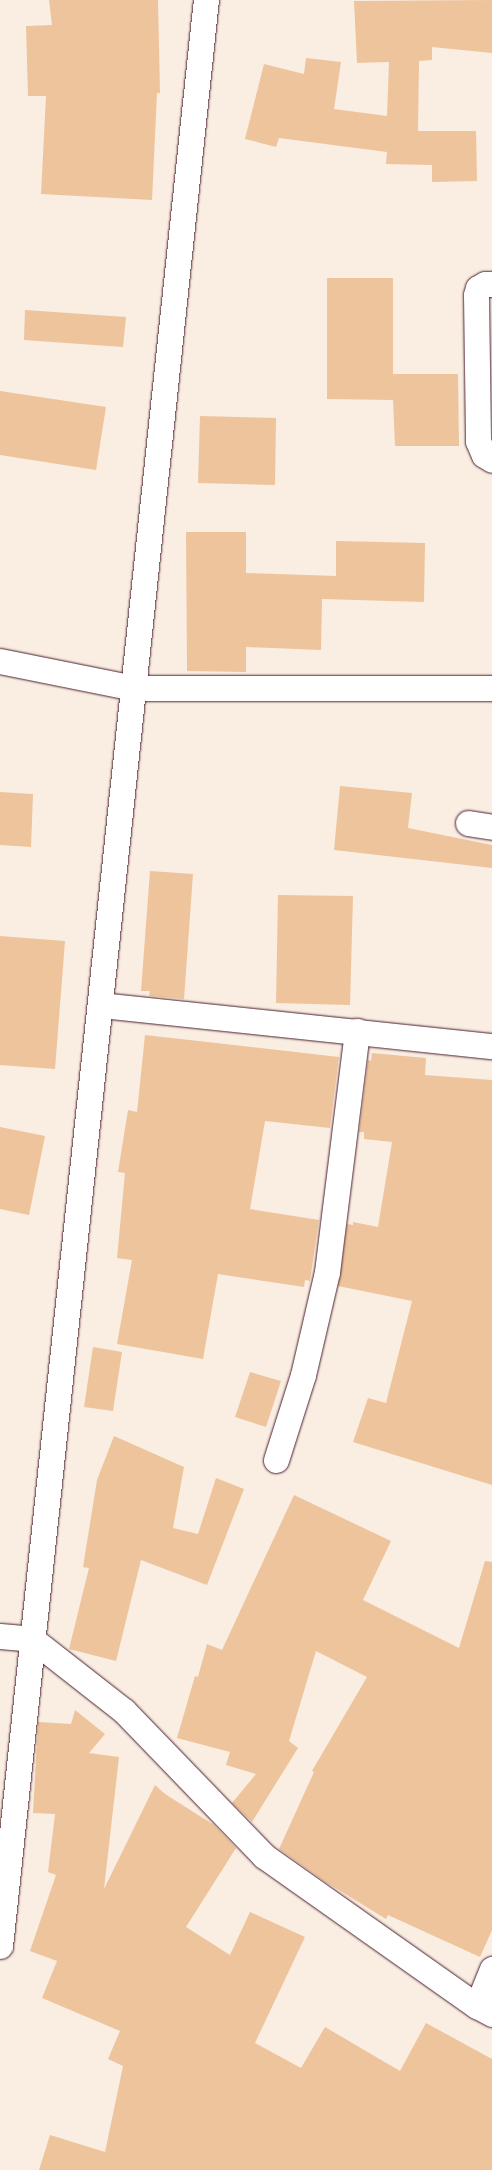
<!DOCTYPE html>
<html>
<head>
<meta charset="utf-8">
<style>
  body { margin:0 }
  #map { position:relative; width:492px; height:2170px; overflow:hidden; background:#faede2; font-family:"Comic Neue",sans-serif }
  div>[style] { position:absolute }
  [style*='--x'] { left:calc(var(--x)*1px); top:calc(var(--y)*1px); width:calc(var(--w)*1px); rotate:calc(var(--a)*1deg) }
  .building>* { inset:0; background:#eec49d }
  .roads { filter:drop-shadow(0 0 1px #4a1f2b) drop-shadow(0 0 1px #4a1f2b) }
  .minor>* { height:25px; margin:-12.5px; padding:0 12.5px; transform-origin:12.5px; border-radius:12.5px; background:#fff }
  span { translate:-50% -50%; white-space:nowrap; text-align:center; line-height:1.15; -webkit-text-stroke:4px #fff; paint-order:stroke }
</style>
</head>
<body>
<div id="map">
  <div class="building">
    <i style="clip-path:polygon(49px 0,158px 0,160px 93px,157px 93px,152px 200px,41px 194px,46px 96px,28px 96px,26px 26px,52px 25px)"></i>
    <i style="clip-path:polygon(492px 0,492px 53px,432px 47px,432px 60px,419px 61px,418px 131px,476px 131px,477px 181px,432px 182px,432px 165px,386px 164px,387px 152px,279px 138px,276px 147px,245px 139px,264px 64px,304px 74px,306px 58px,341px 62px,334px 109px,387px 116px,389px 62px,357px 63px,354px 1px)"></i>
    <i style="clip-path:polygon(327px 278px,393px 278px,393px 374px,458px 374px,459px 446px,395px 446px,393px 400px,327px 399px)"></i>
    <i style="clip-path:polygon(25px 310px,126px 317px,123px 347px,24px 340px)"></i>
    <i style="clip-path:polygon(0 391px,106px 407px,96px 470px,0 455px)"></i>
    <i style="clip-path:polygon(200px 416px,276px 418px,275px 485px,198px 483px)"></i>
    <i style="clip-path:polygon(186px 532px,246px 532px,246px 573px,336px 576px,336px 541px,425px 543px,424px 602px,322px 599px,321px 650px,246px 647px,246px 672px,187px 671px)"></i>
    <i style="clip-path:polygon(340px 786px,412px 793px,408px 828px,492px 845px,492px 868px,334px 850px)"></i>
    <i style="clip-path:polygon(0 792px,33px 794px,31px 847px,0 845px)"></i>
    <i style="clip-path:polygon(150px 871px,193px 874px,184px 999px,149px 996px,150px 991px,141px 991px)"></i>
    <i style="clip-path:polygon(278px 895px,353px 896px,350px 1005px,276px 1003px)"></i>
    <i style="clip-path:polygon(0 936px,65px 941px,55px 1069px,0 1065px)"></i>
    <i style="clip-path:polygon(145px 1035px,339px 1057px,330px 1128px,265px 1121px,250px 1209px,319px 1220px,310px 1281px,305px 1280px,304px 1287px,218px 1274px,203px 1359px,117px 1344px,132px 1260px,117px 1258px,125px 1173px,118px 1172px,128px 1110px,137px 1112px)"></i>
    <i style="clip-path:polygon(372px 1053px,426px 1058px,425px 1075px,492px 1080px,492px 1485px,353px 1442px,368px 1398px,386px 1403px,412px 1301px,338px 1286px,347px 1224px,353px 1225px,353px 1222px,378px 1227px,392px 1142px,364px 1139px,364px 1132px,359px 1132px,368px 1060px,371px 1061px)"></i>
    <i style="clip-path:polygon(0 1127px,45px 1136px,29px 1215px,0 1209px)"></i>
    <i style="clip-path:polygon(93px 1347px,122px 1352px,113px 1411px,84px 1407px)"></i>
    <i style="clip-path:polygon(250px 1372px,281px 1381px,266px 1427px,235px 1417px)"></i>
    <i style="clip-path:polygon(114px 1436px,184px 1467px,173px 1528px,198px 1534px,216px 1478px,244px 1489px,207px 1585px,141px 1560px,116px 1661px,69px 1649px,89px 1568px,83px 1567px,97px 1480px)"></i>
    <i style="clip-path:polygon(294px 1495px,391px 1541px,363px 1600px,459px 1648px,485px 1561px,492px 1562px,492px 1930px,480px 1957px,388px 1915px,386px 1919px,324px 1881px,279px 1849px,314px 1772px,312px 1771px,367px 1677px,316px 1651px,289px 1741px,298px 1748px,252px 1822px,232px 1803px,256px 1774px,226px 1765px,230px 1752px,177px 1738px,195px 1676px,198px 1677px,207px 1644px,222px 1650px)"></i>
    <i style="clip-path:polygon(75px 1710px,105px 1734px,89px 1753px,119px 1757px,104px 1889px,155px 1785px,165px 1794px,214px 1825px,236px 1848px,186px 1927px,230px 1955px,250px 1912px,305px 1937px,255px 2043px,301px 2068px,325px 2027px,400px 2071px,426px 2023px,492px 2059px,492px 2170px,39px 2170px,50px 2135px,105px 2152px,123px 2066px,108px 2059px,120px 2031px,42px 1998px,57px 1961px,30px 1951px,56px 1875px,48px 1872px,55px 1814px,33px 1813px,38px 1722px,71px 1724px)"></i>
  </div>
  <div class="roads">
    <div class="minor">
      <i style="--x:492;--y:284;--w:7;--a:180"></i>
      <i style="--x:485;--y:284;--w:8;--a:150"></i>
      <i style="--x:478;--y:288;--w:7;--a:106"></i>
      <i style="--x:476;--y:295;--w:146;--a:89.2"></i>
      <i style="--x:478;--y:441;--w:15;--a:67"></i>
      <i style="--x:484;--y:455;--w:9;--a:32"></i>
      <i style="--x:0;--y:661;--w:137;--a:11.4"></i>
      <i style="--x:134;--y:688;--w:358;--a:0"></i>
      <i style="--x:468;--y:823;--w:24;--a:9"></i>
      <i style="--x:100;--y:1005;--w:394;--a:6"></i>
      <i style="--x:276;--y:1460;--w:89;--a:-72.4"></i>
      <i style="--x:303;--y:1375;--w:106;--a:-76.9"></i>
      <i style="--x:327;--y:1272;--w:243;--a:-82.9"></i>
      <i style="--x:0;--y:1636;--w:32;--a:5"></i>
      <i style="--x:32;--y:1639;--w:117;--a:38"></i>
      <i style="--x:124;--y:1711;--w:202;--a:46"></i>
      <i style="--x:264;--y:1856;--w:261;--a:35.2"></i>
      <i style="--x:477;--y:2006;--w:17;--a:28"></i>
      <i style="--x:0;--y:1946;--w:1957;--a:-83.96"></i>
      <i style="--x:477;--y:2006;--w:40;--a:-68"></i>
    </div>
  </div>
</div>
</body>
</html>
